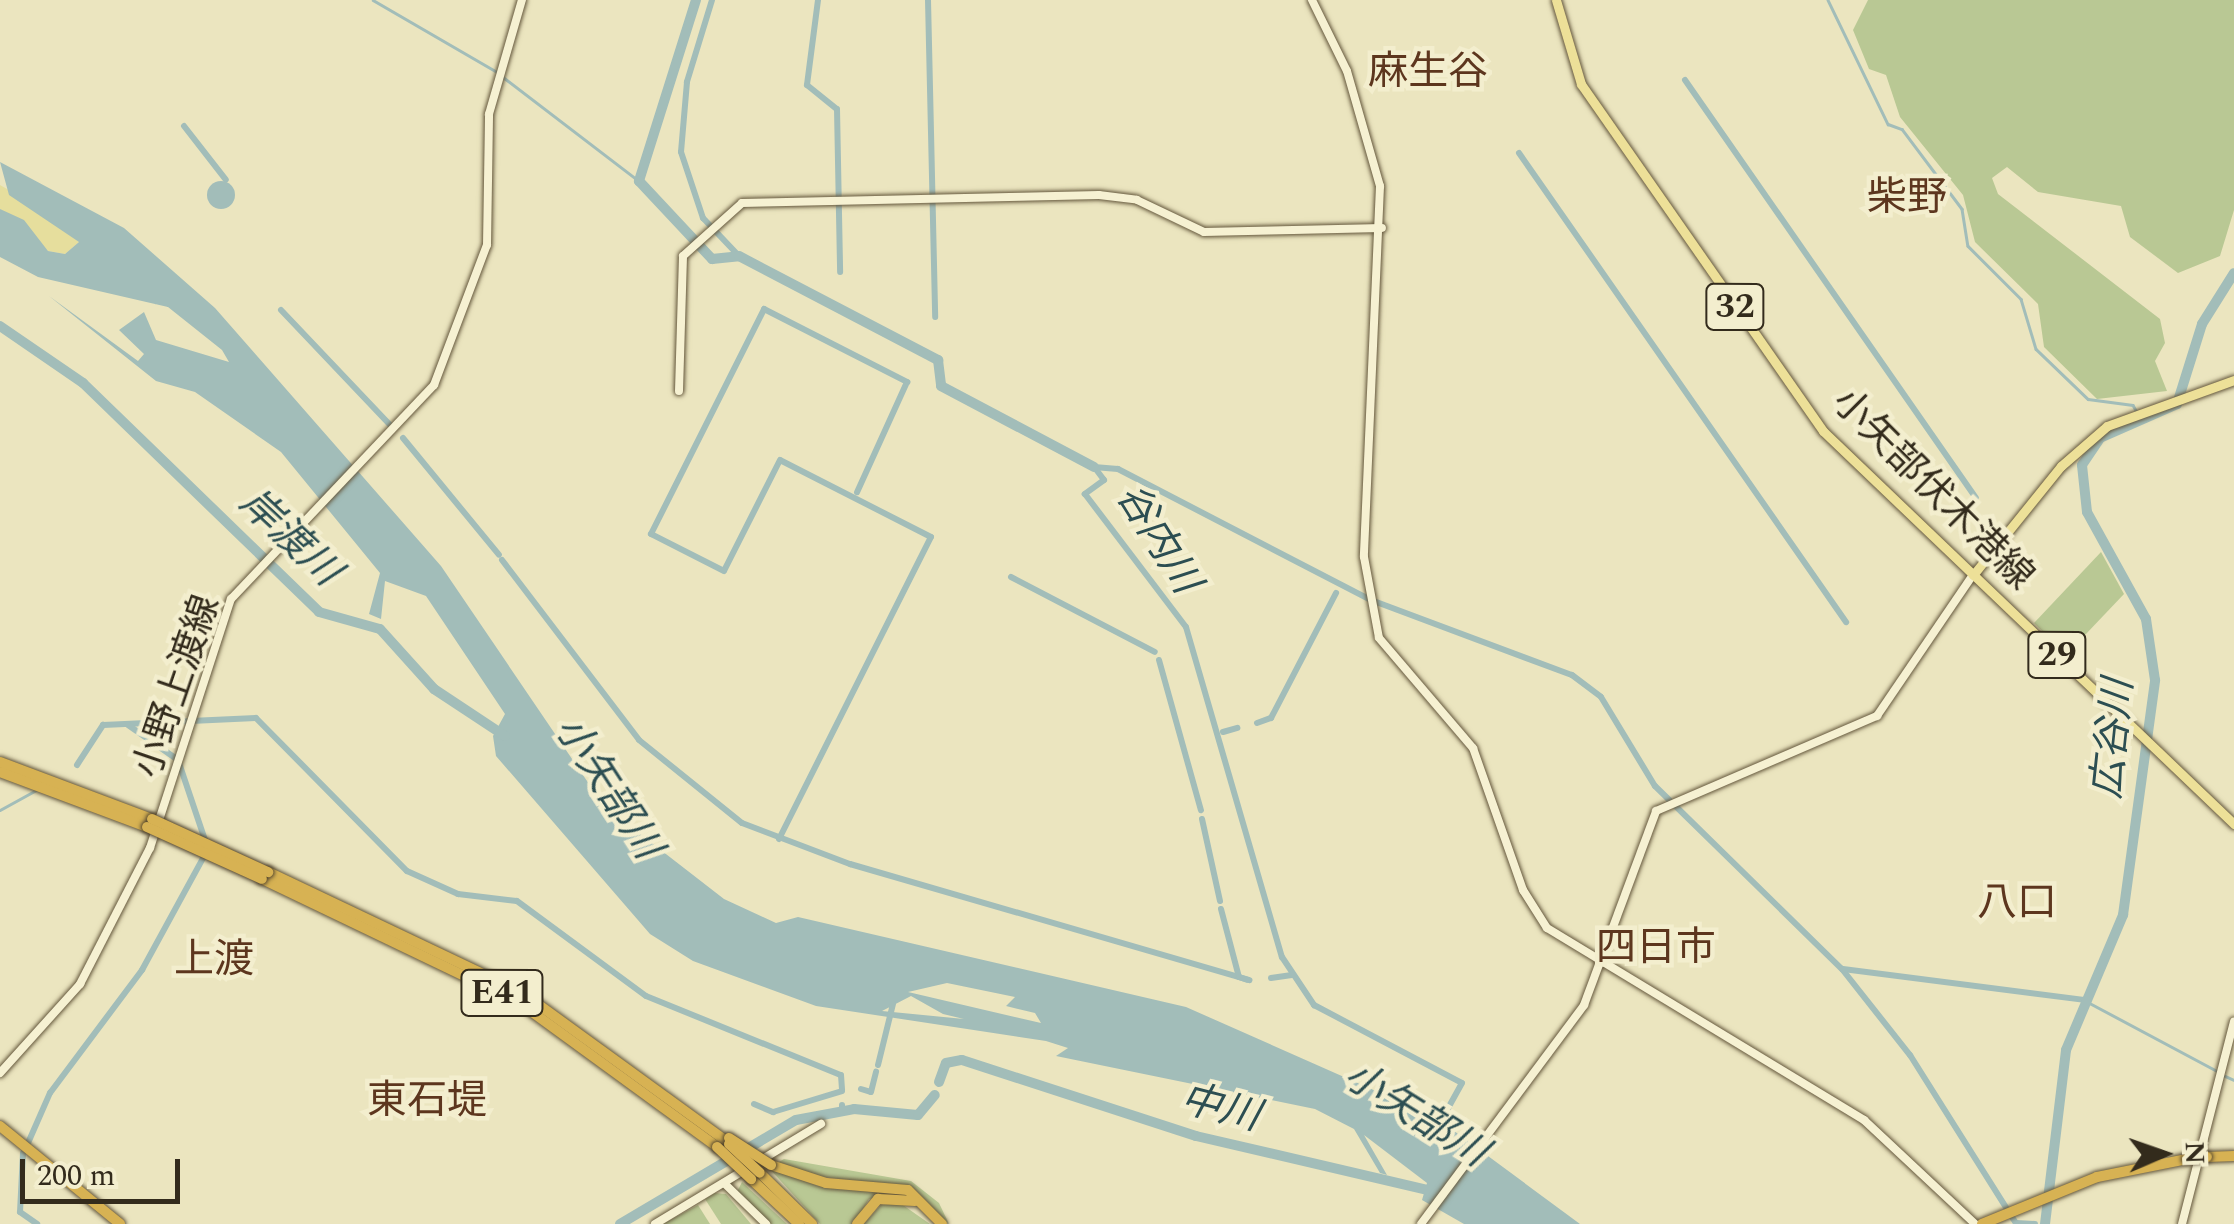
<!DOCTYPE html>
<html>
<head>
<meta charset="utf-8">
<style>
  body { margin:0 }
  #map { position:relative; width:2234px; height:1224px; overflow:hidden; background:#ebe5bf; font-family:Spectral,"Noto Sans JP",serif }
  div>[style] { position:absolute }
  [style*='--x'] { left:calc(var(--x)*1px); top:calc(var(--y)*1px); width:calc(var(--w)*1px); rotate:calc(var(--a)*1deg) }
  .green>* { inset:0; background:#b9c894 }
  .sand>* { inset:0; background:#e6de9d }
  .water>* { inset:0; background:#a2bdb9 }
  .round { border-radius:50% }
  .stream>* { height:2.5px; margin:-1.25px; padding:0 1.25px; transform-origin:1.25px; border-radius:1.25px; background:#a2bdb9 }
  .canal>* { height:6px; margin:-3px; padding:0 3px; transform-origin:3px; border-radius:3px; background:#a2bdb9 }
  .river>* { height:10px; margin:-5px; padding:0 5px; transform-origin:5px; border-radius:5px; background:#a2bdb9 }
  .roads { filter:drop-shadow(0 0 2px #64573c) drop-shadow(0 0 2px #64573c) }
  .secondary>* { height:8px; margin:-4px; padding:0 4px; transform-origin:4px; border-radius:4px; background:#f6f1d2 }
  .primary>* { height:9px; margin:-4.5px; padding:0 4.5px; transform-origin:4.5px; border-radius:4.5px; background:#ede098 }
  .highway>* { height:10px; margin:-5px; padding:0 5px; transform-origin:5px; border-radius:5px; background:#d7b253 }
  .bridges { filter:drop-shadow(0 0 2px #50432d) drop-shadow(0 0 2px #50432d) }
  .highway-bridge>* { height:10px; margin:-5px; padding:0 5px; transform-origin:5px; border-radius:5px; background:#d7b253 }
  span { translate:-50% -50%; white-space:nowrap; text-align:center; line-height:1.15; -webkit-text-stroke:9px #f3eece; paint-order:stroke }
  .shield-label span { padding:2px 8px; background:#f3eece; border:2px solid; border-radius:8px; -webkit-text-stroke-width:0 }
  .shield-label { font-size:35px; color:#332b1c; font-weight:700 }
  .street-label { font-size:38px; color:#332b1c }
  .neighbourhood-label { font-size:40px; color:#5d361e }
  .water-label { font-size:40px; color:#2c4e52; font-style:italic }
  .north { position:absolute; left:2114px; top:1104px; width:100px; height:100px; -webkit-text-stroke:8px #f3eece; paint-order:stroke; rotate:88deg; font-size:28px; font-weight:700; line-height:40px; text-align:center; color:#332b1c }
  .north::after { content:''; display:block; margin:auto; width:35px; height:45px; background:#332b1c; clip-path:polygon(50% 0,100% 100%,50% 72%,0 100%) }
  .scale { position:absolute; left:20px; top:1159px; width:160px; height:45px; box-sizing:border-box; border:5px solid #332b1c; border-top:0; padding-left:12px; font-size:30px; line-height:35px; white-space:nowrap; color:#332b1c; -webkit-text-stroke:8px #f3eece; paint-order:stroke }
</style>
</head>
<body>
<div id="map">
  <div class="green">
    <i style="clip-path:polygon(1868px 0,2234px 0,2234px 210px,2220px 256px,2178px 273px,2130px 237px,2121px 206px,2038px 192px,2007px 167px,1992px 178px,1998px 194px,2160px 319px,2165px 343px,2155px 361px,2167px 391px,2097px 399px,2044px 347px,2038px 304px,1975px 242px,1963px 195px,1900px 117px,1886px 75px,1869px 69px,1853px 30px)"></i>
    <i style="clip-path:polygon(2101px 552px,2124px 594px,2066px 655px,2034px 623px)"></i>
    <i style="clip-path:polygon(784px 1159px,911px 1181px,939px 1203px,949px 1224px,908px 1187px,814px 1176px,777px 1163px)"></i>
    <i style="clip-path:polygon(769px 1168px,818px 1186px,897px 1193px,869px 1199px,854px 1224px,820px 1224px)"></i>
    <i style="clip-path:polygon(742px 1182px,787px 1224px,770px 1224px,737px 1192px)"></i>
    <i style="clip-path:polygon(715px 1193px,726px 1194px,751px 1224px,721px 1224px,705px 1199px)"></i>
    <i style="clip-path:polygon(900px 1203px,930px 1224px,864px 1224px,881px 1205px)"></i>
    <i style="clip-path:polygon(698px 1205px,710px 1224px,663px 1224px)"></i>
  </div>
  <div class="sand">
    <i style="clip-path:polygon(0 185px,42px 209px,79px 242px,65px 254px,48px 251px,0 209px)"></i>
  </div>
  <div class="water">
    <i style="clip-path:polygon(evenodd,0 162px,124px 228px,215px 308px,441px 566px,604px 806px,724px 899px,776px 923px,798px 917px,1186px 1007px,1430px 1115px,1442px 1107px,1453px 1114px,1450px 1128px,1580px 1224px,1464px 1224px,1422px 1200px,1427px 1183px,1364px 1135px,1387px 1175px,1380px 1173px,1354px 1129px,1315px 1109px,1056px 1056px,1068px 1048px,1046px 1041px,816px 1006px,693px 961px,650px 934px,496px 756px,493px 736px,505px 714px,426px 596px,385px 581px,381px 619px,369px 614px,380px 573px,281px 452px,195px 392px,156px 381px,49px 296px,138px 361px,144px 354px,119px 330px,144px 312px,156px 340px,229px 362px,222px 350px,168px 307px,38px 277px,0 257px,0 209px,24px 220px,48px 251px,65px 254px,79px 242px,9px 195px,0 162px,947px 983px,1015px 997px,1006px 1006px,1035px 1013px,1041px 1023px,908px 992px,947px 983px,0 162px,911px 996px,943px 1014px,964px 1019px,882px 1011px,911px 996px)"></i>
    <i class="round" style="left:207px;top:181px;width:28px;height:28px"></i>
  </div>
  <div class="stream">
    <i style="--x:373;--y:0;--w:143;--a:30.1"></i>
    <i style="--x:1828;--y:0;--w:138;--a:64.2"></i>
    <i style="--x:1888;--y:124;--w:15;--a:20"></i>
    <i style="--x:1902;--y:129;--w:100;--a:53.1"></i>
    <i style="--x:1962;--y:209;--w:37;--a:81"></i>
    <i style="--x:1968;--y:246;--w:75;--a:45"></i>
    <i style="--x:2021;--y:299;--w:52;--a:73.3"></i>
    <i style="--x:2036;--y:349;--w:72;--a:43.9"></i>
    <i style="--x:2088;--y:399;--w:45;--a:7.6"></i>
    <i style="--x:2133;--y:405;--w:16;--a:60"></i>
    <i style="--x:503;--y:77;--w:171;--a:37.4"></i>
    <i style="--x:0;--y:810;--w:43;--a:-28.9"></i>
    <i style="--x:2084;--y:1000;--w:153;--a:28.1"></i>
    <i style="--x:2225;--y:1076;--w:10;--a:24"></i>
  </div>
  <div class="canal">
    <i style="--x:712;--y:0;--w:86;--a:107"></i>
    <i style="--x:687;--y:82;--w:70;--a:94.9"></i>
    <i style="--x:681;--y:152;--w:70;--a:71.6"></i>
    <i style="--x:703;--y:218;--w:52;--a:46.5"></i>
    <i style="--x:818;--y:0;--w:86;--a:97.4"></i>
    <i style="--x:807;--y:85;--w:38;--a:39"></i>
    <i style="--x:837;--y:109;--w:163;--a:88.9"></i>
    <i style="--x:928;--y:0;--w:317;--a:88.7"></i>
    <i style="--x:1685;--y:80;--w:509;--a:55.16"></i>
    <i style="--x:184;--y:126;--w:68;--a:52.1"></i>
    <i style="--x:1519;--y:153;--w:572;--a:55.11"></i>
    <i style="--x:281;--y:310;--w:163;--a:46.5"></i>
    <i style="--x:403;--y:438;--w:151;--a:50.6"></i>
    <i style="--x:1094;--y:467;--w:24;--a:5"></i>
    <i style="--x:1118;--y:469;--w:285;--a:27.4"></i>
    <i style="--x:1371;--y:600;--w:215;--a:20.5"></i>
    <i style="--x:1572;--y:675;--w:36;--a:37"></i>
    <i style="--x:1601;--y:697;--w:104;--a:58.8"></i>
    <i style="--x:1655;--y:786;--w:262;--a:44.4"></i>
    <i style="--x:1842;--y:969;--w:110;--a:51.7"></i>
    <i style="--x:1910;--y:1055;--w:199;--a:57.8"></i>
    <i style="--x:2016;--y:1223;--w:19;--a:3"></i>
    <i style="--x:1095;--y:468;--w:15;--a:53"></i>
    <i style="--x:1104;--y:480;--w:24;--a:144"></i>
    <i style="--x:1085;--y:494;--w:167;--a:52.8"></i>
    <i style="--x:1186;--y:627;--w:344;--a:73.8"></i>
    <i style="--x:1282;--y:957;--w:58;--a:56.3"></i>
    <i style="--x:1314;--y:1005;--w:167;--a:27.8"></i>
    <i style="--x:1462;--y:1083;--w:38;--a:119"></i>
    <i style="--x:502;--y:560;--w:226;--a:52.7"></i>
    <i style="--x:639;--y:740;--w:132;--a:38.9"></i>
    <i style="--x:742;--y:823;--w:116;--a:20.8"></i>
    <i style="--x:850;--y:864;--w:416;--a:16.2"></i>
    <i style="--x:1011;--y:577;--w:162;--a:27.5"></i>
    <i style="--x:1159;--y:660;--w:156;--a:74.4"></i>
    <i style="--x:1257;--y:723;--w:15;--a:-20"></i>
    <i style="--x:1271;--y:718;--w:141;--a:-62.5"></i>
    <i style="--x:1223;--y:732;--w:15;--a:-16"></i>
    <i style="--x:77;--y:765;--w:48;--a:-57"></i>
    <i style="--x:103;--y:725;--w:153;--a:-2.6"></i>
    <i style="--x:256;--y:718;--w:215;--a:45.4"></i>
    <i style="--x:407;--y:871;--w:56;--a:24.3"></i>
    <i style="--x:458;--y:894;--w:59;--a:6.8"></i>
    <i style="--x:517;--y:901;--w:160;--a:36.4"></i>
    <i style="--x:646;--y:996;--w:210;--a:22.1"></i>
    <i style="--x:841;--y:1075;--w:15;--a:86"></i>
    <i style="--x:1202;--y:819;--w:84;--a:77.6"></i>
    <i style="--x:779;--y:839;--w:338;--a:-63.3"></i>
    <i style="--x:931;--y:537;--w:169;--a:-153"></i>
    <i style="--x:780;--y:460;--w:124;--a:116.8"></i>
    <i style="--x:724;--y:571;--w:82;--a:-153.1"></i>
    <i style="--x:651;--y:534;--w:252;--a:-63.3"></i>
    <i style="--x:764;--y:309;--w:161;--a:27"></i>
    <i style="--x:907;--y:382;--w:121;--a:114.4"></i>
    <i style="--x:1221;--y:909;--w:70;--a:75.2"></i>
    <i style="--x:1239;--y:977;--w:9;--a:18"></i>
    <i style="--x:1843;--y:969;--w:243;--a:7.3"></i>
    <i style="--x:1271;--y:978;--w:21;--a:-8"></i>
    <i style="--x:878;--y:1065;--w:63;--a:-76.2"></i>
    <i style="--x:861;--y:1089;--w:10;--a:17"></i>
    <i style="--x:871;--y:1092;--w:21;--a:-76"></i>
    <i style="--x:754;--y:1104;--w:21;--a:23"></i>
    <i style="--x:773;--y:1112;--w:72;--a:-16.9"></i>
    <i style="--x:842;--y:1105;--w:5;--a:90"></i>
    <i style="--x:28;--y:1143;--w:55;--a:-66.3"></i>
    <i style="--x:50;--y:1093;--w:154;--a:-53.2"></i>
    <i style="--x:142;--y:970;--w:138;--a:-61.4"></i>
    <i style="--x:208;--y:849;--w:94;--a:-108.6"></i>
    <i style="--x:178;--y:760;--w:61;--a:-145"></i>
    <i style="--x:23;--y:1153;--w:59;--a:92.9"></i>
    <i style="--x:20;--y:1212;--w:21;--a:35"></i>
  </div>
  <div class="river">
    <i style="--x:696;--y:0;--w:190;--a:107.5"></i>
    <i style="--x:639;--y:181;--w:107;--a:46.9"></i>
    <i style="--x:712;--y:259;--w:27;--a:-6"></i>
    <i style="--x:739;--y:256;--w:225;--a:27.6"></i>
    <i style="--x:938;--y:360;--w:26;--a:83"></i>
    <i style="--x:941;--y:386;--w:173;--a:27.9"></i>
    <i style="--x:0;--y:326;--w:101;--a:34.5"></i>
    <i style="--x:83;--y:383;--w:329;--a:44.1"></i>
    <i style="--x:319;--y:612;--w:63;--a:15.6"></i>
    <i style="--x:380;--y:629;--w:81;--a:48"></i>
    <i style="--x:434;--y:689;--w:85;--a:33.5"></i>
    <i style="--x:939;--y:1082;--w:20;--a:-70"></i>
    <i style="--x:946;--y:1063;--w:16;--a:-11"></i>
    <i style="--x:962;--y:1060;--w:246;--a:18"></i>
    <i style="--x:1196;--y:1136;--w:246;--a:13.1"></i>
    <i style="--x:620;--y:1224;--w:204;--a:-30.6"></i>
    <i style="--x:796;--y:1120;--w:59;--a:-10.7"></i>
    <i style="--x:854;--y:1109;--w:64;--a:5.4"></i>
    <i style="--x:918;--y:1115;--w:26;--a:-50"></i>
    <i style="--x:2045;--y:1224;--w:175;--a:-83.1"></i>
    <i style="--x:2066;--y:1050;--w:147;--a:-67.1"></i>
    <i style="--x:2123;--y:915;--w:237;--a:-82.2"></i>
    <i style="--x:2155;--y:680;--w:62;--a:-98.4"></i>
    <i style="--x:2146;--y:619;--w:122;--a:-118.9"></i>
    <i style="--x:2087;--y:512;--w:47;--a:-96.1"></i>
    <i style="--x:2082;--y:465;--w:32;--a:-56"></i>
    <i style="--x:2100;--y:438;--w:84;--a:-23.8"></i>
    <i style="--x:2177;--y:404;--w:84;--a:-72.6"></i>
    <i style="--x:2202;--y:324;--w:60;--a:-57.9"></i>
  </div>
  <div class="roads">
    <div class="secondary">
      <i style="--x:1312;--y:0;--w:79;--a:63.8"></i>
      <i style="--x:1347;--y:71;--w:120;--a:74"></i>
      <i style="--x:1380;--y:186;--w:371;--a:92.5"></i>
      <i style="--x:1364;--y:557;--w:82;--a:79.5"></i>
      <i style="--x:1379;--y:638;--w:145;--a:49.5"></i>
      <i style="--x:1473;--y:748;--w:151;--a:70.6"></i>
      <i style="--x:1523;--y:890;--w:45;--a:57.7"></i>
      <i style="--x:1547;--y:928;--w:371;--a:31.2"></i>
      <i style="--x:1864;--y:1120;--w:152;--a:43.1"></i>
      <i style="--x:679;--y:391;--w:135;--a:-88.3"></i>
      <i style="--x:683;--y:256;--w:79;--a:-41.9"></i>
      <i style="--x:742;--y:203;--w:357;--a:-1.3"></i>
      <i style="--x:1099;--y:195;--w:38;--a:7"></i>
      <i style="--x:1137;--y:200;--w:74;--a:25.5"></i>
      <i style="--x:1204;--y:232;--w:178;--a:-1.3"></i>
      <i style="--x:0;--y:1073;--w:120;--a:-48"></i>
      <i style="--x:80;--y:984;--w:153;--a:-62.8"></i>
      <i style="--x:150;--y:848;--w:262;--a:-72"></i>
      <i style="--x:231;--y:599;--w:295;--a:-46.5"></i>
      <i style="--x:434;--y:385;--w:150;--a:-69.3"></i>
      <i style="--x:487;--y:245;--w:131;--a:-89.1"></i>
      <i style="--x:489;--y:114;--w:119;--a:-73.9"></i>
      <i style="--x:724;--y:1183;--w:59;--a:44.3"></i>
      <i style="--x:655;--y:1224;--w:194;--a:-31.1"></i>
      <i style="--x:1421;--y:1224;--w:273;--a:-53.3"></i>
      <i style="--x:1584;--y:1005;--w:207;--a:-69.6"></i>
      <i style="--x:1656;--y:811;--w:241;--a:-23.3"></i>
      <i style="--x:1877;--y:716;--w:171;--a:-55.8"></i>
      <i style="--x:2182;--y:1224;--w:209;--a:-75.6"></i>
    </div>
    <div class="primary">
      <i style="--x:1556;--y:0;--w:88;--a:73.4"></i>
      <i style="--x:1581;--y:84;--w:423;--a:55.1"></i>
      <i style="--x:1823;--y:431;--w:569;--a:43.72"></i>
      <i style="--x:1973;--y:575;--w:140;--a:-51.1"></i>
      <i style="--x:2061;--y:466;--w:61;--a:-41"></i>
      <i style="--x:2107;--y:426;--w:135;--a:-19.9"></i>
    </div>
    <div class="highway">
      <i style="--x:0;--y:762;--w:162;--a:20.6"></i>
      <i style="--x:0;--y:772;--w:157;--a:20.5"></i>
      <i style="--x:268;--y:872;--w:280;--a:25.4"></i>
      <i style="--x:521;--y:992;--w:252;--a:36"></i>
      <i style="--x:262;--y:879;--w:283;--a:25.6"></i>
      <i style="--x:517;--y:1001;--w:248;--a:36.1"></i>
      <i style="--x:0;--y:1126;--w:155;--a:39.2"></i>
      <i style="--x:2207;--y:1157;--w:27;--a:-2"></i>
      <i style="--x:771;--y:1165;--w:58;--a:18.1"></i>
      <i style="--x:826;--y:1183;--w:82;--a:4.9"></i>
      <i style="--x:908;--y:1190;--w:48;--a:45"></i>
      <i style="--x:760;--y:1173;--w:73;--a:44.4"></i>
      <i style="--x:751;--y:1179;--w:66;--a:43.2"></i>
      <i style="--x:857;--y:1224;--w:33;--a:-50"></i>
      <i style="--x:878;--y:1199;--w:37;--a:3"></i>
      <i style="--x:1982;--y:1224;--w:124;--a:-22.2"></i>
      <i style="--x:2097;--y:1177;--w:92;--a:-11.3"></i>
    </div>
  </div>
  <div class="bridges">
    <div class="highway-bridge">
      <i style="--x:152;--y:819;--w:128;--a:24.6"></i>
      <i style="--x:147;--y:827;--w:126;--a:24.3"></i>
      <i style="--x:729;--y:1138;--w:50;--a:32.7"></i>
      <i style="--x:729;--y:1144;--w:42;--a:43.1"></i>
      <i style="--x:717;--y:1147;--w:47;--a:43.3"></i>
      <i style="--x:2187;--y:1159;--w:20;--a:-6"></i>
    </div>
  </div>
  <div class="shield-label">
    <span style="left:1735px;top:307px">32</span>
    <span style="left:2057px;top:655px">29</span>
    <span style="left:502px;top:993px">E41</span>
  </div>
  <div class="street-label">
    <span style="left:1932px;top:490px;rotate:45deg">小矢部伏木港線</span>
    <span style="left:178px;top:687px;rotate:-71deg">小野上渡線</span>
  </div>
  <div class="neighbourhood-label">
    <span style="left:1428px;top:73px">麻生谷</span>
    <span style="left:1907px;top:199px">柴野</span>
    <span style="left:2017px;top:904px">八口</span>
    <span style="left:1656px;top:949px">四日市</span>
    <span style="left:214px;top:961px">上渡</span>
    <span style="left:427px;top:1102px">東石堤</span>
  </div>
  <div class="water-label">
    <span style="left:289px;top:538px;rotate:43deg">岸渡川</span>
    <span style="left:1157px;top:539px;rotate:58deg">谷内川</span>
    <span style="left:2114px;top:739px;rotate:-84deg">広谷川</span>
    <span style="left:607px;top:788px;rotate:57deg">小矢部川</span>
    <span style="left:1220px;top:1109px;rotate:14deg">中川</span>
    <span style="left:1415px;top:1115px;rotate:32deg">小矢部川</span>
  </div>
  <div class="north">N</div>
  <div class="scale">200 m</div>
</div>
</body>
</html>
